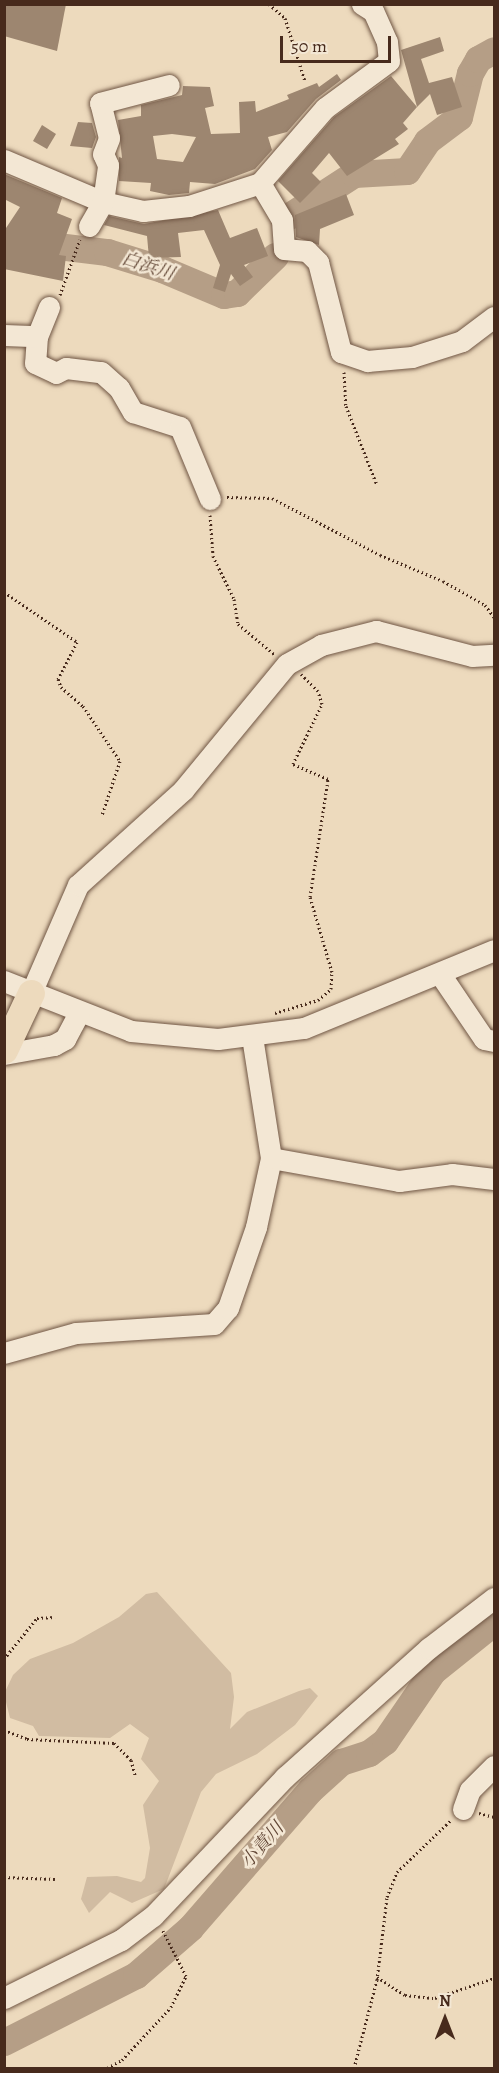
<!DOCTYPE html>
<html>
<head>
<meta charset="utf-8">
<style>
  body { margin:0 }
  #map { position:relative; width:499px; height:2073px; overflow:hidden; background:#eddabd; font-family:Alegreya,"Noto Serif JP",serif }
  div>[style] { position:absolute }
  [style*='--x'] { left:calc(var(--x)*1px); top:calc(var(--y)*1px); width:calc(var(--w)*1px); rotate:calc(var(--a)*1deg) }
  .green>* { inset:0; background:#d1bca2 }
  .river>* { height:27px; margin:-13.5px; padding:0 13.5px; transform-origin:13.5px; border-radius:13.5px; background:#b59e86 }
  .building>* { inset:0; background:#9d8670 }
  .path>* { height:3px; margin-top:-1.5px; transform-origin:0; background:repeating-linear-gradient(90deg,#472a1c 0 1.5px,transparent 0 4.5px) }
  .roads { filter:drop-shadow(0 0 2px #705644) drop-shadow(0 0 2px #705644) }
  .minor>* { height:21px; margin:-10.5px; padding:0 10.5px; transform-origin:10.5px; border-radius:10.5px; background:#f3e7d4 }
  .major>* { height:27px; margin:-13.5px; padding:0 13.5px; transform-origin:13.5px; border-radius:13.5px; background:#eddabd }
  span { translate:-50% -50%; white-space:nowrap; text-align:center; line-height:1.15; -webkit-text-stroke:5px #f3e7d4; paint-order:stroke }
  .water-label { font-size:18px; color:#624736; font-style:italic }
  .frame { position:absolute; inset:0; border:6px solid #472a1c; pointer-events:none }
  .north { position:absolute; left:415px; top:1989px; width:60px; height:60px; -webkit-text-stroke:4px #f3e7d4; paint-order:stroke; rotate:0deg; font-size:16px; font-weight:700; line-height:24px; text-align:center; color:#472a1c }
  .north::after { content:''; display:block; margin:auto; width:21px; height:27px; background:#472a1c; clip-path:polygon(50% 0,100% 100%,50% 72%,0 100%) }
  .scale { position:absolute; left:280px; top:36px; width:111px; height:27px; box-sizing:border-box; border:3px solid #472a1c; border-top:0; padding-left:8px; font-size:18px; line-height:21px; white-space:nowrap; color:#472a1c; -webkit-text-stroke:4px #f3e7d4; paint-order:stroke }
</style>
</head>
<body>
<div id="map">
  <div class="green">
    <i style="clip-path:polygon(157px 1592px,231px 1673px,234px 1697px,230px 1729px,247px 1712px,299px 1691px,310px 1688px,318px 1696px,295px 1725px,257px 1754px,216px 1774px,201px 1792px,164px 1889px,132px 1903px,110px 1892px,89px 1913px,81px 1899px,87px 1877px,117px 1876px,141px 1882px,145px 1878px,150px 1848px,143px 1805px,159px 1781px,141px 1759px,149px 1738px,130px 1724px,110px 1738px,39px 1736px,33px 1726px,10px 1718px,4px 1694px,13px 1675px,30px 1659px,73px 1643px,119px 1617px,146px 1594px)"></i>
  </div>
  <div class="river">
    <i style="--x:289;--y:216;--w:77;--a:-32.9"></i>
    <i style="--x:354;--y:174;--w:53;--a:-3.2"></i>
    <i style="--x:407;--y:171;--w:36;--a:-56"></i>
    <i style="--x:427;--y:141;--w:40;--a:-37"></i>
    <i style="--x:459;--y:117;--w:45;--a:-76"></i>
    <i style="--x:470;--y:73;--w:16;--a:-60"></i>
    <i style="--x:478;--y:59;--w:18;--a:-29"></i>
    <i style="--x:25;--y:242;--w:83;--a:7"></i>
    <i style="--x:107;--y:252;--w:58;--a:17.2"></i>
    <i style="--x:162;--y:269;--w:67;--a:22.8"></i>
    <i style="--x:224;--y:295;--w:13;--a:-9"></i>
    <i style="--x:237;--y:293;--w:53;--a:-44.2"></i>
    <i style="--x:4;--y:2042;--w:148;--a:-26.9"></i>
    <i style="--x:136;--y:1975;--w:72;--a:-41"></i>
    <i style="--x:190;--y:1928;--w:183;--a:-49"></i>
    <i style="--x:310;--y:1790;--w:42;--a:-42.1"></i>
    <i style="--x:341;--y:1762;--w:29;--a:-18"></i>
    <i style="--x:369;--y:1753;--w:20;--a:-37"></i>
    <i style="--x:385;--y:1741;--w:85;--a:-55.6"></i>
    <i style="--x:433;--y:1671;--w:78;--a:-38.8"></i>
  </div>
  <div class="building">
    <i style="clip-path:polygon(4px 4px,66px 4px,57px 51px,4px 36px)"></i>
    <i style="clip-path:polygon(440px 37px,444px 51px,421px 59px,429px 83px,452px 77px,462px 107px,437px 115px,430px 94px,417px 107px,401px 50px)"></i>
    <i style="clip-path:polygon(evenodd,337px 74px,341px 80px,316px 99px,287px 132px,268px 137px,272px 150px,255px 169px,215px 184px,190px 182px,189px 193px,169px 195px,150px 191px,151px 183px,119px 181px,119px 157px,122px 158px,118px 120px,141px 116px,141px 105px,182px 95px,183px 86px,210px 87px,214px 106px,205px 108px,211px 134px,240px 133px,239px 102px,255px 101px,256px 112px,289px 99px,287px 95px,317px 83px,319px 87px,337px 74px,172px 134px,196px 137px,183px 162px,157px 159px,153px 136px,172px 134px)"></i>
    <i style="clip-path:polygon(391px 76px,417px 107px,403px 123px,408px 129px,395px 139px,399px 144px,347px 176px,329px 153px,312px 173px,321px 182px,300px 203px,278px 181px,334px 117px)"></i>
    <i style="clip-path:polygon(78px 122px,92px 123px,96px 137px,92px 148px,70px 146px)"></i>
    <i style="clip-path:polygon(42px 125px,56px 134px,47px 149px,33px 141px)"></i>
    <i style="clip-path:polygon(4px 174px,62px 198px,57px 213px,72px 219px,59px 255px,66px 256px,63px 281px,4px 269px,4px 231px,20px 207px,4px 199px)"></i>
    <i style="clip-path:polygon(346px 194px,354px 215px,320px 229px,319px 245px,296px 237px,295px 215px)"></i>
    <i style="clip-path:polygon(218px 210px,230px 238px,257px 228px,268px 256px,244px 265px,253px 277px,240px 286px,231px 274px,225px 292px,213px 288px,220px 265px,204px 230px,178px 233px,181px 257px,149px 258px,147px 236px,104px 225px,109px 216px,144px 224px)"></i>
  </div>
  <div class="path">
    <i style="--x:269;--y:4;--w:21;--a:41"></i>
    <i style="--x:285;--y:18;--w:66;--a:72.4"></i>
    <i style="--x:60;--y:295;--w:59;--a:-70.3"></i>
    <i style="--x:344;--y:372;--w:34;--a:87"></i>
    <i style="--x:346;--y:406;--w:85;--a:68.6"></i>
    <i style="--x:227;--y:497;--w:45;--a:1.3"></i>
    <i style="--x:272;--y:498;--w:122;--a:27.8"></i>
    <i style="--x:380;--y:555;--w:68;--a:22.4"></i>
    <i style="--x:443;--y:581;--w:48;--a:29.7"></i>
    <i style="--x:485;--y:605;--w:15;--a:53"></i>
    <i style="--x:210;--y:515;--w:41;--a:85.8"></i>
    <i style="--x:213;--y:556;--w:48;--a:64"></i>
    <i style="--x:234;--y:599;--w:25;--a:81"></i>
    <i style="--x:238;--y:624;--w:47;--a:39.8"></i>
    <i style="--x:4;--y:592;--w:88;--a:34.4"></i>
    <i style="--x:77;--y:642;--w:42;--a:117.2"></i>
    <i style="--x:58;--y:679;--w:9;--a:69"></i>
    <i style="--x:61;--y:687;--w:29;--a:41"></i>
    <i style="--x:83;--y:706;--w:66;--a:56.1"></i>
    <i style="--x:120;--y:761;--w:57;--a:108.4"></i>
    <i style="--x:275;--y:1013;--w:45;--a:-16.8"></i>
    <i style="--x:318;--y:1000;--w:17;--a:-40"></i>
    <i style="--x:331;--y:989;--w:17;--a:-87"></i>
    <i style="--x:332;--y:972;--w:78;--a:-106.3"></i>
    <i style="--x:310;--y:897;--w:119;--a:-81.3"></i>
    <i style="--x:328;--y:779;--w:38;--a:-157"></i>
    <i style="--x:293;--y:764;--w:67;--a:-64.2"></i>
    <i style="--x:322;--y:704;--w:14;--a:-107"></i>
    <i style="--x:318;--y:691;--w:24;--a:-135"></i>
    <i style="--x:4;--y:1659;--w:53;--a:-51.2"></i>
    <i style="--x:37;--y:1618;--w:18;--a:-3"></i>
    <i style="--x:4;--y:1730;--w:25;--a:21"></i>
    <i style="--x:27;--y:1739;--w:87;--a:2.6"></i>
    <i style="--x:114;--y:1743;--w:24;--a:45"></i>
    <i style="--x:131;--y:1760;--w:16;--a:75"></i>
    <i style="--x:479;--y:1813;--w:16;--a:15"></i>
    <i style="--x:4;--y:1877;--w:51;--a:2.2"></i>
    <i style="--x:377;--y:1977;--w:33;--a:33"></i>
    <i style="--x:405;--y:1995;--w:30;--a:6"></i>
    <i style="--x:435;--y:1998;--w:62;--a:-18.7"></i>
    <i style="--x:107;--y:2068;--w:17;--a:-28"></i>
    <i style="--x:122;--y:2060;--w:72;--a:-47.2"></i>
    <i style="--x:171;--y:2007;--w:34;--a:-64"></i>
    <i style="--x:186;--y:1976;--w:51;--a:-117.1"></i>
    <i style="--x:354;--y:2068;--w:91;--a:-75.4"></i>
    <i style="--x:377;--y:1980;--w:84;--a:-83.1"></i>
    <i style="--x:387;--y:1897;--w:27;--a:-68"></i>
    <i style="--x:397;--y:1872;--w:75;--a:-43.9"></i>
  </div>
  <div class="roads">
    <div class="minor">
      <i style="--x:4;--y:160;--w:108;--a:23"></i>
      <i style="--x:103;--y:202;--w:41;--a:12.7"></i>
      <i style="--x:143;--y:211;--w:46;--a:-6.2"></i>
      <i style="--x:189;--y:206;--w:75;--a:-17.9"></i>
      <i style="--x:260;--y:183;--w:99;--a:-49.1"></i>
      <i style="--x:325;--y:108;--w:79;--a:-36.3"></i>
      <i style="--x:389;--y:61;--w:19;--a:-96"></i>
      <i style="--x:387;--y:42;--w:34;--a:-114"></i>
      <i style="--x:373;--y:11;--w:13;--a:-148"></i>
      <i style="--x:260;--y:183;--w:43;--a:59.3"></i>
      <i style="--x:282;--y:220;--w:29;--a:86"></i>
      <i style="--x:284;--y:249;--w:23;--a:5"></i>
      <i style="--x:307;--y:251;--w:16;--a:45"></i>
      <i style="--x:318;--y:262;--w:93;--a:75.7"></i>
      <i style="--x:341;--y:352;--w:28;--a:19"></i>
      <i style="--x:367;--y:361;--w:45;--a:-5.1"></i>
      <i style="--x:412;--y:357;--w:52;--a:-17.7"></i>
      <i style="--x:462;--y:341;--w:40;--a:-37"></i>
      <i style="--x:89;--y:226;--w:28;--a:-60"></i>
      <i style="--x:103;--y:202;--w:37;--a:-82"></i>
      <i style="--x:108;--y:165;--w:12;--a:-114"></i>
      <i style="--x:103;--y:154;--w:17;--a:-69"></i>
      <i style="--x:109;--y:138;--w:36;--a:-104"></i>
      <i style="--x:100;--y:103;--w:71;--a:-14.6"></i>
      <i style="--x:49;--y:307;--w:31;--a:112"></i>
      <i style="--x:37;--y:336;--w:27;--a:94"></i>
      <i style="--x:35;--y:363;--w:23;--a:25"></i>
      <i style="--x:56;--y:373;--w:11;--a:-27"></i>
      <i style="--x:66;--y:368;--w:35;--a:7"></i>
      <i style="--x:101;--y:372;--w:24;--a:42"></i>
      <i style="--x:119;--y:388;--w:28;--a:60"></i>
      <i style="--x:133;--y:412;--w:49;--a:17.7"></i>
      <i style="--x:180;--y:427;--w:78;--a:67.4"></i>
      <i style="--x:4;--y:335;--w:33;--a:2"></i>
      <i style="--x:440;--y:974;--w:78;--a:55.9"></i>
      <i style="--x:484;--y:1039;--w:10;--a:11"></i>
      <i style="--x:4;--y:981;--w:136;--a:21.5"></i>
      <i style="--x:131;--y:1031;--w:87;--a:5.3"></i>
      <i style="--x:218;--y:1039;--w:87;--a:-7.3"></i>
      <i style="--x:304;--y:1028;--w:205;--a:-22.3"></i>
      <i style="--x:31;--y:993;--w:118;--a:-66.5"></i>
      <i style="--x:78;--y:885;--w:142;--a:-42.1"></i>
      <i style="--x:183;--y:790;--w:163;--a:-50.5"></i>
      <i style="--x:287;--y:664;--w:39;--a:-29"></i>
      <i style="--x:321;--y:645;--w:57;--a:-14.3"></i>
      <i style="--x:376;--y:631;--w:99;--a:14.6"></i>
      <i style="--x:472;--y:656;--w:22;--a:-3"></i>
      <i style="--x:4;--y:1054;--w:51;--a:-10.2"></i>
      <i style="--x:54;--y:1045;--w:13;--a:-29"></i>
      <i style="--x:65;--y:1039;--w:30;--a:-62"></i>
      <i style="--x:271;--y:1158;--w:130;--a:10.2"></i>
      <i style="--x:399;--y:1181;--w:53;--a:-7.5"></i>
      <i style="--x:452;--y:1174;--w:42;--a:6.8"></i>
      <i style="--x:4;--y:1353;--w:75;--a:-15.5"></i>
      <i style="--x:76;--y:1333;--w:138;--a:-3.7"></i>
      <i style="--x:214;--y:1324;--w:21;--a:-49"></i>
      <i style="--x:228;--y:1308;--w:86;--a:-70.9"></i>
      <i style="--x:256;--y:1227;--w:71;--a:-77.7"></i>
      <i style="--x:271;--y:1158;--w:123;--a:-98.9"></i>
      <i style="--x:463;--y:1809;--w:20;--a:-70"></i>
      <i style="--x:470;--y:1790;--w:34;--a:-45"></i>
      <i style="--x:4;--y:1998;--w:131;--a:-26.4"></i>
      <i style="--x:121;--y:1940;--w:40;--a:-37"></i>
      <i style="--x:153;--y:1916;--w:192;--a:-46.5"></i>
      <i style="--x:285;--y:1777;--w:193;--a:-41.9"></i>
      <i style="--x:429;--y:1648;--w:82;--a:-37.6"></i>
    </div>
    <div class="major">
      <i style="--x:4;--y:1050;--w:63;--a:-64.7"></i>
    </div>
  </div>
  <div class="water-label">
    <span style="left:148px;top:266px;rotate:18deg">白浜川</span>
    <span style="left:262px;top:1845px;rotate:-49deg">小責川</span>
  </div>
  <div class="frame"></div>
  <div class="north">N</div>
  <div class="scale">50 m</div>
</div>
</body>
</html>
